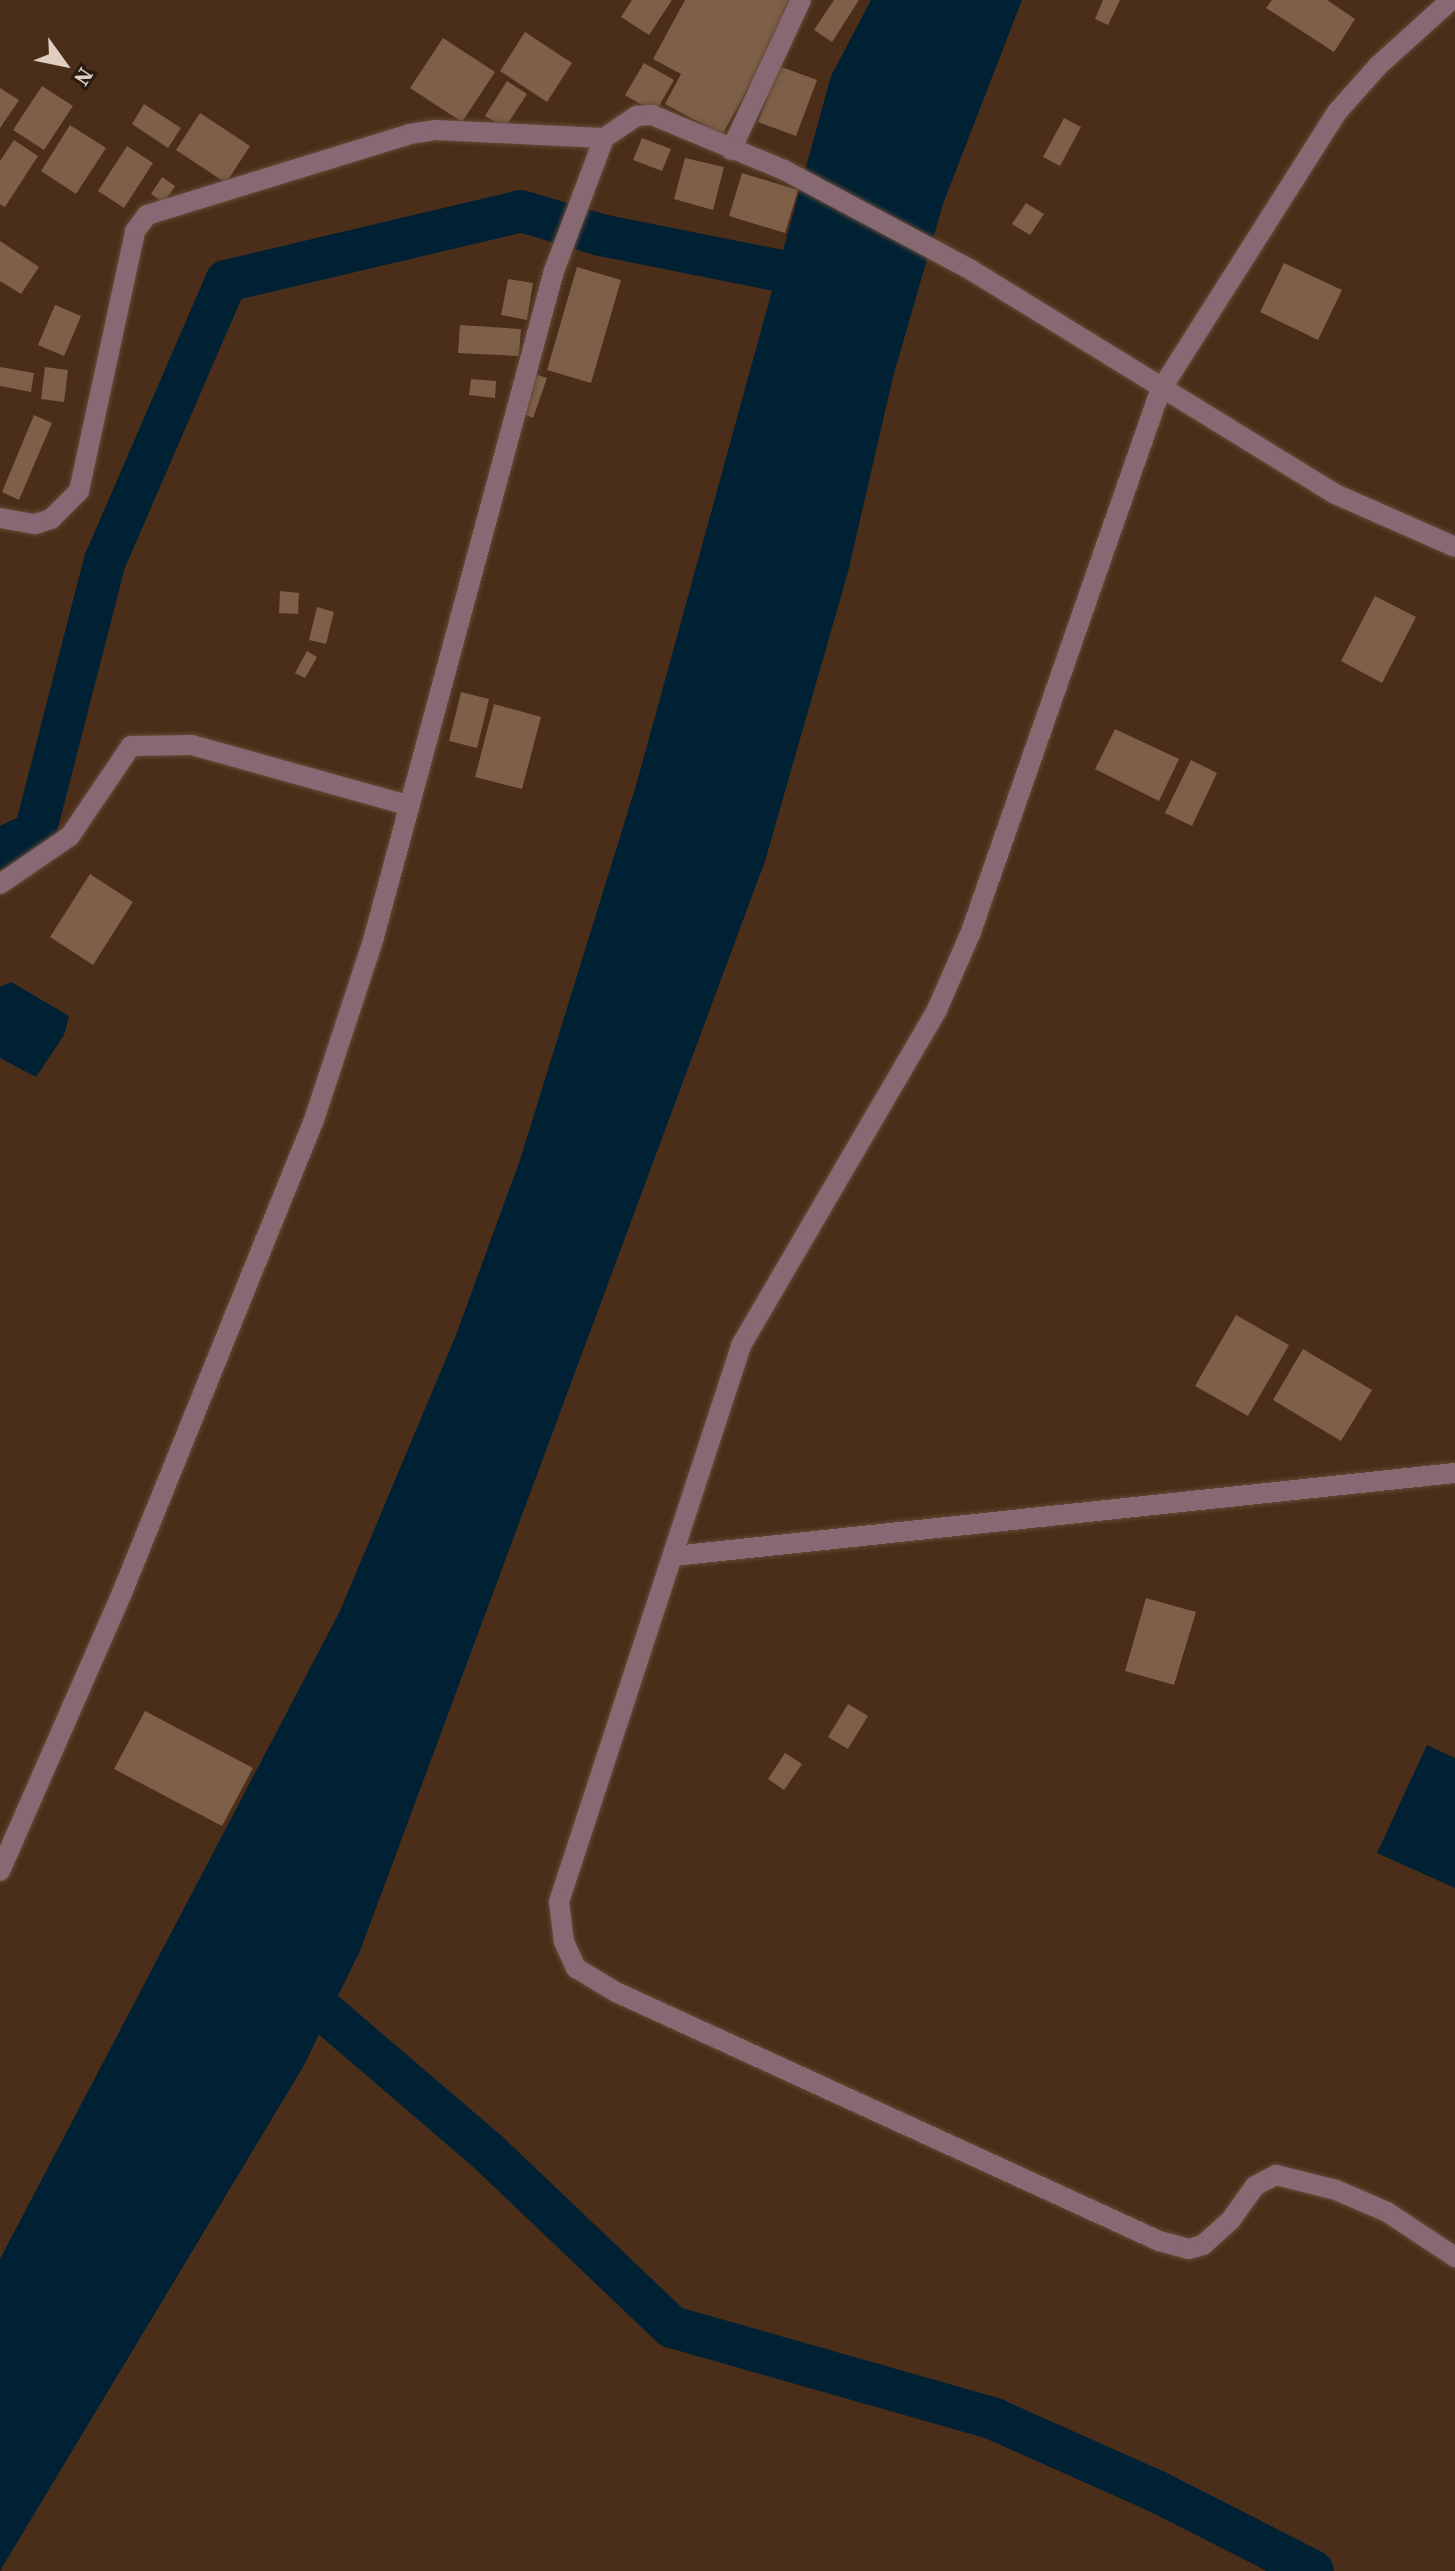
<!DOCTYPE html>
<html>
<head>
<meta charset="utf-8">
<style>
  body { margin:0 }
  #map { position:relative; width:1455px; height:2571px; overflow:hidden; background:#4a2e19; font-family:"Source Serif 4",serif }
  div>[style] { position:absolute }
  [style*='--x'] { left:calc(var(--x)*1px); top:calc(var(--y)*1px); width:calc(var(--w)*1px); rotate:calc(var(--a)*1deg) }
  .water>* { inset:0; background:#002134 }
  .canal>* { height:42px; margin:-21px; padding:0 21px; transform-origin:21px; border-radius:21px; background:#002134 }
  .building>* { inset:0; background:#7e5f48 }
  .roads { filter:drop-shadow(0 0 2px #654b37) drop-shadow(0 0 2px #654b37) }
  .minor>* { height:20px; margin:-10px; padding:0 10px; transform-origin:10px; border-radius:10px; background:#876973 }
  span { translate:-50% -50%; white-space:nowrap; text-align:center; line-height:1.15; -webkit-text-stroke:8px #271a11; paint-order:stroke }
  .north { position:absolute; left:24px; top:24px; width:80px; height:80px; -webkit-text-stroke:6px #271a11; paint-order:stroke; rotate:123deg; font-size:22px; font-weight:700; line-height:32px; text-align:center; color:#e0cec2 }
  .north::after { content:''; display:block; margin:auto; width:28px; height:36px; background:#e0cec2; clip-path:polygon(50% 0,100% 100%,50% 72%,0 100%) }
</style>
</head>
<body>
<div id="map">
  <div class="water">
    <i style="clip-path:polygon(871px 0,1022px 0,943px 204px,893px 377px,848px 572px,765px 861px,360px 1951px,303px 2067px,0 2571px,0 2259px,340px 1611px,456px 1335px,520px 1160px,637px 782px,831px 76px)"></i>
    <i style="clip-path:polygon(11px 982px,69px 1016px,64px 1035px,36px 1077px,0 1058px,0 987px)"></i>
    <i style="clip-path:polygon(1427px 1745px,1455px 1758px,1455px 1888px,1377px 1853px)"></i>
  </div>
  <div class="canal">
    <i style="--x:0;--y:849;--w:38;--a:-25"></i>
    <i style="--x:35;--y:833;--w:281;--a:-75.6"></i>
    <i style="--x:105;--y:561;--w:305;--a:-66.6"></i>
    <i style="--x:226;--y:281;--w:303;--a:-13.3"></i>
    <i style="--x:521;--y:211;--w:84;--a:16.7"></i>
    <i style="--x:601;--y:235;--w:236;--a:11.3"></i>
    <i style="--x:285;--y:1978;--w:269;--a:40.6"></i>
    <i style="--x:489;--y:2153;--w:253;--a:43.6"></i>
    <i style="--x:672;--y:2327;--w:335;--a:15.9"></i>
    <i style="--x:994;--y:2419;--w:177;--a:24"></i>
    <i style="--x:1156;--y:2491;--w:176;--a:27"></i>
  </div>
  <div class="building">
    <i style="clip-path:polygon(632px 0,672px 0,649px 35px,621px 17px)"></i>
    <i style="clip-path:polygon(685px 0,797px 0,722px 135px,665px 104px,681px 74px,653px 59px)"></i>
    <i style="clip-path:polygon(834px 0,859px 0,832px 42px,814px 30px)"></i>
    <i style="clip-path:polygon(1103px 0,1120px 0,1108px 25px,1095px 19px)"></i>
    <i style="clip-path:polygon(1272px 0,1327px 0,1355px 19px,1334px 52px,1266px 8px)"></i>
    <i style="clip-path:polygon(525px 32px,572px 63px,547px 102px,500px 71px)"></i>
    <i style="clip-path:polygon(443px 38px,495px 72px,462px 122px,410px 88px)"></i>
    <i style="clip-path:polygon(644px 63px,674px 80px,655px 113px,625px 95px)"></i>
    <i style="clip-path:polygon(779px 66px,817px 80px,796px 136px,758px 122px)"></i>
    <i style="clip-path:polygon(507px 81px,527px 94px,505px 128px,485px 116px)"></i>
    <i style="clip-path:polygon(42px 86px,73px 106px,44px 150px,13px 130px)"></i>
    <i style="clip-path:polygon(0 88px,19px 100px,0 128px)"></i>
    <i style="clip-path:polygon(144px 104px,181px 128px,168px 148px,132px 124px)"></i>
    <i style="clip-path:polygon(200px 113px,250px 146px,226px 183px,176px 150px)"></i>
    <i style="clip-path:polygon(1064px 118px,1081px 127px,1060px 166px,1043px 157px)"></i>
    <i style="clip-path:polygon(70px 125px,106px 148px,76px 194px,41px 171px)"></i>
    <i style="clip-path:polygon(642px 138px,671px 149px,662px 171px,633px 160px)"></i>
    <i style="clip-path:polygon(14px 140px,38px 156px,5px 207px,0 204px,0 161px)"></i>
    <i style="clip-path:polygon(127px 146px,153px 163px,124px 208px,98px 191px)"></i>
    <i style="clip-path:polygon(685px 158px,724px 167px,713px 210px,674px 199px)"></i>
    <i style="clip-path:polygon(742px 173px,798px 190px,785px 233px,729px 216px)"></i>
    <i style="clip-path:polygon(162px 177px,175px 186px,164px 203px,151px 194px)"></i>
    <i style="clip-path:polygon(1026px 203px,1044px 214px,1030px 235px,1012px 224px)"></i>
    <i style="clip-path:polygon(0 241px,39px 267px,21px 294px,0 281px)"></i>
    <i style="clip-path:polygon(1284px 263px,1342px 290px,1318px 340px,1260px 312px)"></i>
    <i style="clip-path:polygon(577px 267px,621px 280px,591px 383px,547px 370px)"></i>
    <i style="clip-path:polygon(508px 279px,533px 283px,527px 320px,501px 315px)"></i>
    <i style="clip-path:polygon(55px 305px,81px 316px,64px 356px,38px 345px)"></i>
    <i style="clip-path:polygon(460px 325px,521px 329px,519px 356px,458px 353px)"></i>
    <i style="clip-path:polygon(0 367px,34px 373px,31px 392px,0 386px)"></i>
    <i style="clip-path:polygon(45px 367px,68px 370px,64px 402px,41px 399px)"></i>
    <i style="clip-path:polygon(532px 373px,547px 378px,533px 418px,519px 412px)"></i>
    <i style="clip-path:polygon(471px 379px,496px 381px,495px 398px,469px 395px)"></i>
    <i style="clip-path:polygon(34px 415px,52px 423px,19px 500px,2px 492px)"></i>
    <i style="clip-path:polygon(280px 591px,299px 593px,298px 614px,279px 613px)"></i>
    <i style="clip-path:polygon(1375px 596px,1416px 617px,1382px 683px,1341px 661px)"></i>
    <i style="clip-path:polygon(317px 607px,334px 612px,326px 644px,309px 640px)"></i>
    <i style="clip-path:polygon(307px 651px,317px 657px,305px 678px,295px 673px)"></i>
    <i style="clip-path:polygon(461px 692px,489px 699px,477px 748px,449px 741px)"></i>
    <i style="clip-path:polygon(494px 704px,541px 717px,522px 789px,475px 777px)"></i>
    <i style="clip-path:polygon(1115px 729px,1179px 759px,1159px 801px,1095px 769px)"></i>
    <i style="clip-path:polygon(1191px 760px,1217px 773px,1192px 826px,1165px 813px)"></i>
    <i style="clip-path:polygon(90px 874px,133px 902px,93px 965px,50px 937px)"></i>
    <i style="clip-path:polygon(1236px 1315px,1289px 1345px,1248px 1416px,1195px 1386px)"></i>
    <i style="clip-path:polygon(1303px 1349px,1372px 1390px,1341px 1441px,1273px 1400px)"></i>
    <i style="clip-path:polygon(1146px 1598px,1196px 1612px,1174px 1685px,1125px 1671px)"></i>
    <i style="clip-path:polygon(848px 1704px,868px 1716px,848px 1749px,828px 1737px)"></i>
    <i style="clip-path:polygon(145px 1711px,253px 1768px,222px 1826px,114px 1769px)"></i>
    <i style="clip-path:polygon(785px 1753px,802px 1764px,784px 1790px,768px 1779px)"></i>
  </div>
  <div class="roads">
    <div class="minor">
      <i style="--x:1451;--y:0;--w:98;--a:137.9"></i>
      <i style="--x:1378;--y:66;--w:62;--a:131.7"></i>
      <i style="--x:1337;--y:112;--w:330;--a:122.4"></i>
      <i style="--x:1160;--y:391;--w:573;--a:109.26"></i>
      <i style="--x:971;--y:932;--w:85;--a:113.6"></i>
      <i style="--x:937;--y:1010;--w:389;--a:120.3"></i>
      <i style="--x:741;--y:1346;--w:585;--a:108.13"></i>
      <i style="--x:559;--y:1902;--w:40;--a:82.9"></i>
      <i style="--x:564;--y:1942;--w:29;--a:65"></i>
      <i style="--x:576;--y:1968;--w:47;--a:31"></i>
      <i style="--x:616;--y:1992;--w:597;--a:24.63"></i>
      <i style="--x:1159;--y:2241;--w:31;--a:15"></i>
      <i style="--x:1189;--y:2249;--w:15;--a:-16"></i>
      <i style="--x:1203;--y:2245;--w:36;--a:-42"></i>
      <i style="--x:1230;--y:2221;--w:43;--a:-54.5"></i>
      <i style="--x:1255;--y:2186;--w:24;--a:-28"></i>
      <i style="--x:1276;--y:2175;--w:62;--a:14"></i>
      <i style="--x:1336;--y:2190;--w:56;--a:23.3"></i>
      <i style="--x:1387;--y:2212;--w:82;--a:33.5"></i>
      <i style="--x:731;--y:150;--w:166;--a:-65"></i>
      <i style="--x:0;--y:518;--w:36;--a:10"></i>
      <i style="--x:35;--y:524;--w:17;--a:-17"></i>
      <i style="--x:51;--y:519;--w:40;--a:-45"></i>
      <i style="--x:79;--y:491;--w:266;--a:-77.8"></i>
      <i style="--x:135;--y:231;--w:20;--a:-53"></i>
      <i style="--x:147;--y:215;--w:275;--a:-17.1"></i>
      <i style="--x:410;--y:134;--w:25;--a:-9"></i>
      <i style="--x:435;--y:130;--w:169;--a:2.7"></i>
      <i style="--x:604;--y:138;--w:40;--a:-34"></i>
      <i style="--x:637;--y:116;--w:15;--a:-4"></i>
      <i style="--x:652;--y:115;--w:143;--a:22.6"></i>
      <i style="--x:784;--y:170;--w:212;--a:28.1"></i>
      <i style="--x:971;--y:270;--w:427;--a:31.6"></i>
      <i style="--x:1335;--y:494;--w:131;--a:23.8"></i>
      <i style="--x:0;--y:884;--w:85;--a:-34.4"></i>
      <i style="--x:70;--y:836;--w:109;--a:-55.9"></i>
      <i style="--x:131;--y:746;--w:61;--a:-0.9"></i>
      <i style="--x:192;--y:745;--w:226;--a:15.6"></i>
      <i style="--x:674;--y:1556;--w:785;--a:-6.07"></i>
      <i style="--x:0;--y:1871;--w:304;--a:-66.3"></i>
      <i style="--x:122;--y:1593;--w:510;--a:-67.91"></i>
      <i style="--x:314;--y:1120;--w:193;--a:-71.8"></i>
      <i style="--x:374;--y:937;--w:690;--a:-74.88"></i>
      <i style="--x:554;--y:271;--w:142;--a:-69.4"></i>
    </div>
  </div>
  <div class="north">N</div>
</div>
</body>
</html>
